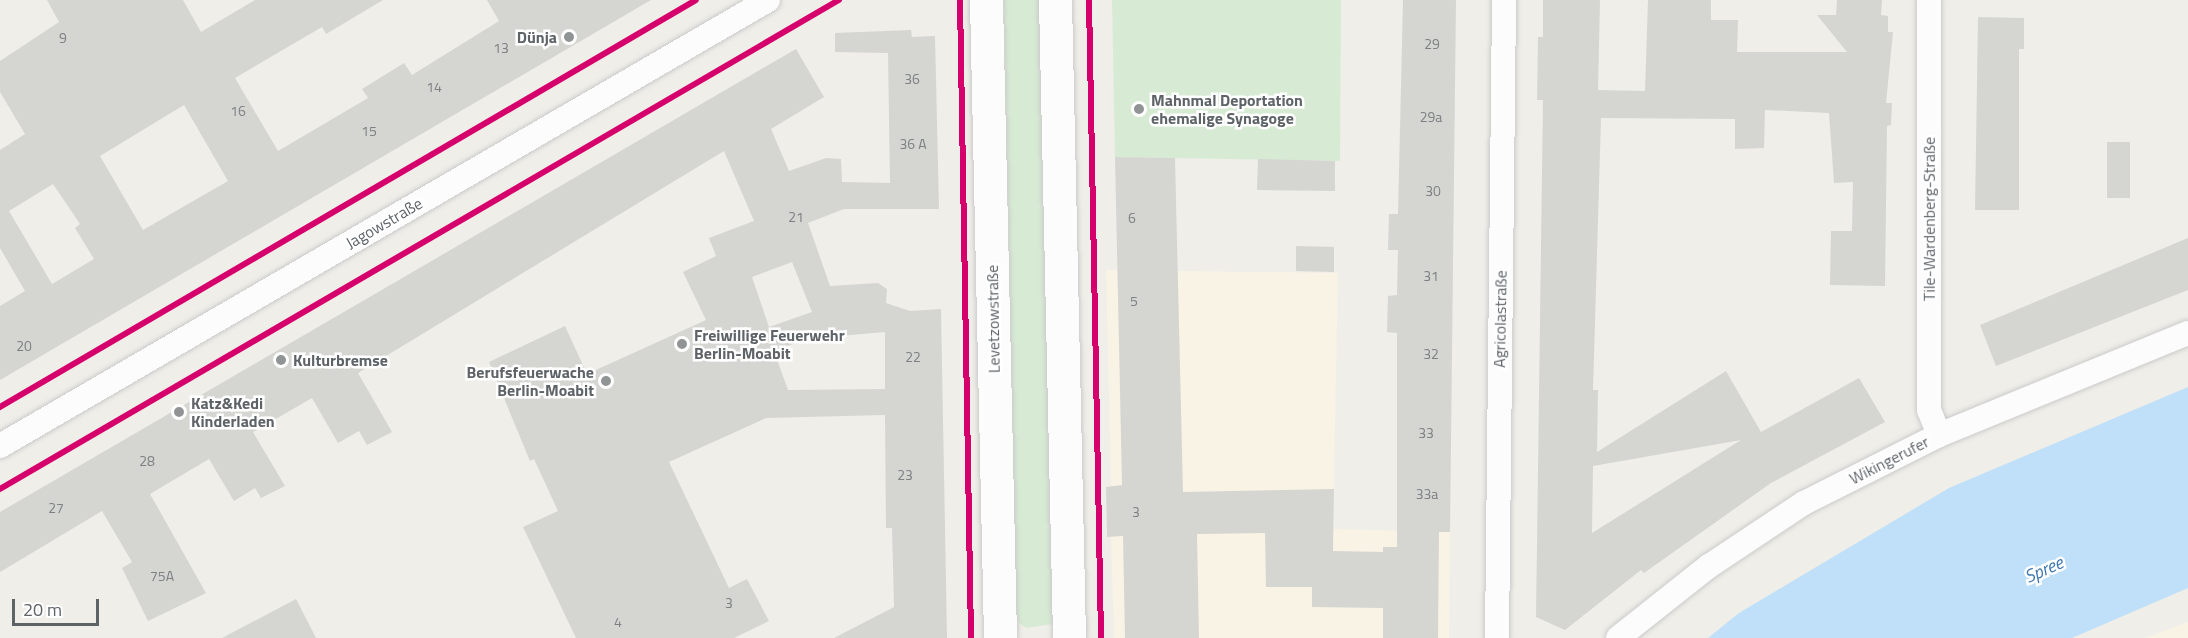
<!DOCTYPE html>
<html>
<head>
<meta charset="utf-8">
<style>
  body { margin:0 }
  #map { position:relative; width:2188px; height:638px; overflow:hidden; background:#efeee9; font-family:"Titillium Web",sans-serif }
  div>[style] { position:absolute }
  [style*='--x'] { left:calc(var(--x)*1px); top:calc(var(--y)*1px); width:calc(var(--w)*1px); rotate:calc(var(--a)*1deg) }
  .commercial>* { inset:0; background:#f8f3e4 }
  .green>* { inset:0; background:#d7ebd4 }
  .water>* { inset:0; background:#bfe0f8 }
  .building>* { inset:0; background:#d5d5d2 }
  .roads { filter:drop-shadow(0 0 2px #cacaca) drop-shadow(0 0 2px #cacaca) }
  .street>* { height:24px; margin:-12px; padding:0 12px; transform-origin:12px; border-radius:12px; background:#fdfcfc }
  .secondary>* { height:33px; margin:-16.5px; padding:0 16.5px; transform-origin:16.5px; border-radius:16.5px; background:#fdfcfc }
  .cycleway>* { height:6px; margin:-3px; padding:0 3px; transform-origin:3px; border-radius:3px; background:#d6006c }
  .dots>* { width:16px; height:16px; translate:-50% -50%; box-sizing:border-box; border:3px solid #fff; border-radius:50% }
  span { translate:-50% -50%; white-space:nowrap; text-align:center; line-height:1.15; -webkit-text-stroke:5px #fff; paint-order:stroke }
  .number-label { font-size:14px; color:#7d8184 }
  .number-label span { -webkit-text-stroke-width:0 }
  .poi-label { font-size:16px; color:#5e6368; font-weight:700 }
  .right { translate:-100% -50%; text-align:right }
  .left { translate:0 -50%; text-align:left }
  .street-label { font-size:16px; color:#5e6368 }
  .water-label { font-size:18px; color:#3d75ae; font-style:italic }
  .scale { position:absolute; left:12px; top:599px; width:87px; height:27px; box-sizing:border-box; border:3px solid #5e6368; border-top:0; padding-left:8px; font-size:18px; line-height:21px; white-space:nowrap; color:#5e6368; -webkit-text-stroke:4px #fff; paint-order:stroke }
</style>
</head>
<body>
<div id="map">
  <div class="commercial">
    <i style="clip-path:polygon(1106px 270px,1338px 273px,1333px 529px,1450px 532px,1449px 638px,1114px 638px,1111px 537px,1107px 537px,1106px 487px,1111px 486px)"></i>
    <i style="clip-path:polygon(2188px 622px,2188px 638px,2146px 638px,2148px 637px)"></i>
  </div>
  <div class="green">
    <i style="clip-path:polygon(1004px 0,1042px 0,1053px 624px,1026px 628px,1018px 622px,1016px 608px)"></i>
    <i style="clip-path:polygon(1112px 0,1341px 0,1340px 161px,1115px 157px)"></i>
  </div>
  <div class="water">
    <i style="clip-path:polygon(2188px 387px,2188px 588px,2072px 638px,1708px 638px,1739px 613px,1949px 488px)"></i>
  </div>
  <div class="building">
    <i style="clip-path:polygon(evenodd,47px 0,183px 0,201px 32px,255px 0,383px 0,326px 34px,322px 27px,235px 78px,278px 151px,368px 98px,362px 89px,404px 63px,412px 75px,499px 21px,487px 0,651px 0,0 380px,0 306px,25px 291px,0 248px,0 150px,25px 134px,0 92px,0 61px,59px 22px,47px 0,184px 105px,228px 181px,143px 230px,100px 156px,184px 105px,47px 0,53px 184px,80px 224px,75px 228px,94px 259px,52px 284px,9px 211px,53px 184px)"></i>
    <i style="clip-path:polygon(1403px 0,1456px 0,1450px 532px,1439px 532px,1438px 638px,1383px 638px,1383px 608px,1312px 607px,1312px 587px,1266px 587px,1265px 533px,1197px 534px,1199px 638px,1125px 638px,1123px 536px,1107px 537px,1106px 487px,1122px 485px,1115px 157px,1175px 158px,1183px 492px,1334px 489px,1333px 551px,1383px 552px,1383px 547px,1397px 547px,1397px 333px,1387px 332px,1388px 296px,1397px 295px,1398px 250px,1388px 250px,1389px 214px,1398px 214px)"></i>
    <i style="clip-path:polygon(evenodd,1543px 0,1600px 0,1598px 90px,1645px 91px,1648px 0,1711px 0,1711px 20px,1738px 20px,1737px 52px,1847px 52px,1817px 15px,1836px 15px,1837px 0,1882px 0,1881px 15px,1888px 16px,1888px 32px,1893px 32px,1886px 103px,1892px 103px,1891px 125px,1887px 126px,1885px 286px,1830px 285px,1831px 231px,1852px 231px,1853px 182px,1834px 183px,1829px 113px,1765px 110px,1764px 148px,1735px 149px,1735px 119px,1601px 118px,1593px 390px,1598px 390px,1597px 452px,1726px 371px,1761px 432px,1859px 378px,1885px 422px,1771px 483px,1644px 573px,1641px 570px,1565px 630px,1536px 617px,1543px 100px,1537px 100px,1538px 37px,1543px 37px,1543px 0,1741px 440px,1592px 533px,1593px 466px,1741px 440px)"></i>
    <i style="clip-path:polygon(1978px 17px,2024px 18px,2024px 49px,2019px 49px,2019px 210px,1975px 210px)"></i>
    <i style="clip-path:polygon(evenodd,911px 30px,912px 37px,935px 36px,939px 209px,844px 209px,808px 223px,830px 286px,878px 283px,887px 289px,886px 303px,910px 311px,941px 309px,947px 638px,834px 638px,894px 607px,892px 528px,886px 528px,885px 415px,766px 418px,669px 462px,729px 588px,747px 579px,769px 621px,734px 638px,576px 638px,523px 527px,558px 511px,534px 459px,530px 461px,489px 362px,565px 326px,587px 374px,706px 320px,683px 272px,716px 256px,709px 238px,754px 221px,724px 151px,358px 373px,392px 432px,367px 445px,359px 431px,338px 443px,312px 398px,253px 432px,285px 486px,261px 498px,255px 488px,234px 501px,209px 459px,150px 494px,206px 593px,148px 621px,122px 568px,132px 562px,102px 511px,0 572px,0 512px,796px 49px,824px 97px,771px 129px,789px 171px,826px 158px,841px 159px,842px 182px,890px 183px,888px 53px,835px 52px,835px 33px,911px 30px,792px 262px,812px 312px,769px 327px,752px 277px,792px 262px,911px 30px,885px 332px,885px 389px,788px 390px,774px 351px,806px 339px,885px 332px)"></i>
    <i style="clip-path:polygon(2107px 142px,2130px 142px,2130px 198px,2107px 198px)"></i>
    <i style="clip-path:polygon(1258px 159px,1335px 161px,1335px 191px,1257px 190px)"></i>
    <i style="clip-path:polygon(2188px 238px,2188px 290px,1996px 366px,1980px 325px)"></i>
    <i style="clip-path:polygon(1296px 246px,1334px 247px,1334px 272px,1296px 271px)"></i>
    <i style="clip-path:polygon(296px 599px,316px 638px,222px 638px)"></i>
  </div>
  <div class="roads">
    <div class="street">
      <i style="--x:1929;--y:0;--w:410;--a:90"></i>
      <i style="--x:1929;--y:410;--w:27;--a:68"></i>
      <i style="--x:0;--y:446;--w:888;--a:-30.14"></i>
      <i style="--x:1497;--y:638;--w:638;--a:-89.37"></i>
      <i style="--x:1618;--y:638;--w:116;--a:-38.4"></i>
      <i style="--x:1709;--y:566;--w:114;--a:-33.6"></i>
      <i style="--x:1804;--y:503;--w:151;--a:-26.7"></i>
      <i style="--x:1939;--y:435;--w:269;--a:-22.3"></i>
    </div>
    <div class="secondary">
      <i style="--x:986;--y:0;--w:638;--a:88.74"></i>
      <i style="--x:1055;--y:0;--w:638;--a:88.74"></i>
    </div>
  </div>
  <div class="cycleway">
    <i style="--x:960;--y:0;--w:638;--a:89.01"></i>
    <i style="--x:1089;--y:0;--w:638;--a:88.92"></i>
    <i style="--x:0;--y:407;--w:806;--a:-30.32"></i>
    <i style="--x:0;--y:489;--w:971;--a:-30.24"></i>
  </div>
  <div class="dots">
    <i style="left:569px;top:37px;background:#919495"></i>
    <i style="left:1139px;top:109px;background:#919495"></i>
    <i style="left:682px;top:344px;background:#919495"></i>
    <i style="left:281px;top:360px;background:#919495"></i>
    <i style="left:606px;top:381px;background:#919495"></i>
    <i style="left:179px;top:412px;background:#919495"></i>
  </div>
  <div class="number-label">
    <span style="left:63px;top:38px">9</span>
    <span style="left:1432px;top:44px">29</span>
    <span style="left:501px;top:48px">13</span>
    <span style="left:912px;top:79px">36</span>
    <span style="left:434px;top:87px">14</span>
    <span style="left:238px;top:111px">16</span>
    <span style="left:1431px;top:117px">29a</span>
    <span style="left:369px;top:131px">15</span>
    <span style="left:913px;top:144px">36 A</span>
    <span style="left:1433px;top:191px">30</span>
    <span style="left:796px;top:217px">21</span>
    <span style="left:1132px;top:218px">6</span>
    <span style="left:1431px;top:276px">31</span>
    <span style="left:1134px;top:301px">5</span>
    <span style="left:24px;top:346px">20</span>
    <span style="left:1431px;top:354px">32</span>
    <span style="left:913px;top:357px">22</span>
    <span style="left:1426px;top:433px">33</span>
    <span style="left:147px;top:461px">28</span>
    <span style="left:905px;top:475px">23</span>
    <span style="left:1427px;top:494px">33a</span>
    <span style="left:56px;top:508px">27</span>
    <span style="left:1136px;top:512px">3</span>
    <span style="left:162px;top:576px">75A</span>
    <span style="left:729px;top:603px">3</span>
    <span style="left:618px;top:622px">4</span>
  </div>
  <div class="poi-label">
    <span class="right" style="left:557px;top:37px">Dünja</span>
    <span class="left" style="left:1151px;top:109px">Mahnmal Deportation<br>ehemalige Synagoge</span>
    <span class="left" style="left:694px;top:344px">Freiwillige Feuerwehr<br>Berlin-Moabit</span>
    <span class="left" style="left:293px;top:360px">Kulturbremse</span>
    <span class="right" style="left:594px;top:381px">Berufsfeuerwache<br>Berlin-Moabit</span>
    <span class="left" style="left:191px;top:412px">Katz&amp;Kedi<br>Kinderladen</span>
  </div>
  <div class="street-label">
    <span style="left:1929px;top:219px;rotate:-90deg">Tile-Wardenberg-Straße</span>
    <span style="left:384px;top:223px;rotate:-30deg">Jagowstraße</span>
    <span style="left:993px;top:319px;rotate:-91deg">Levetzowstraße</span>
    <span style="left:1500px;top:319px;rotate:-89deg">Agricolastraße</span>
    <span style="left:1889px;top:460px;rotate:-27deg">Wikingerufer</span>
  </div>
  <div class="water-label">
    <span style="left:2044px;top:570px;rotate:-24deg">Spree</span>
  </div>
  <div class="scale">20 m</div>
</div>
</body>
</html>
